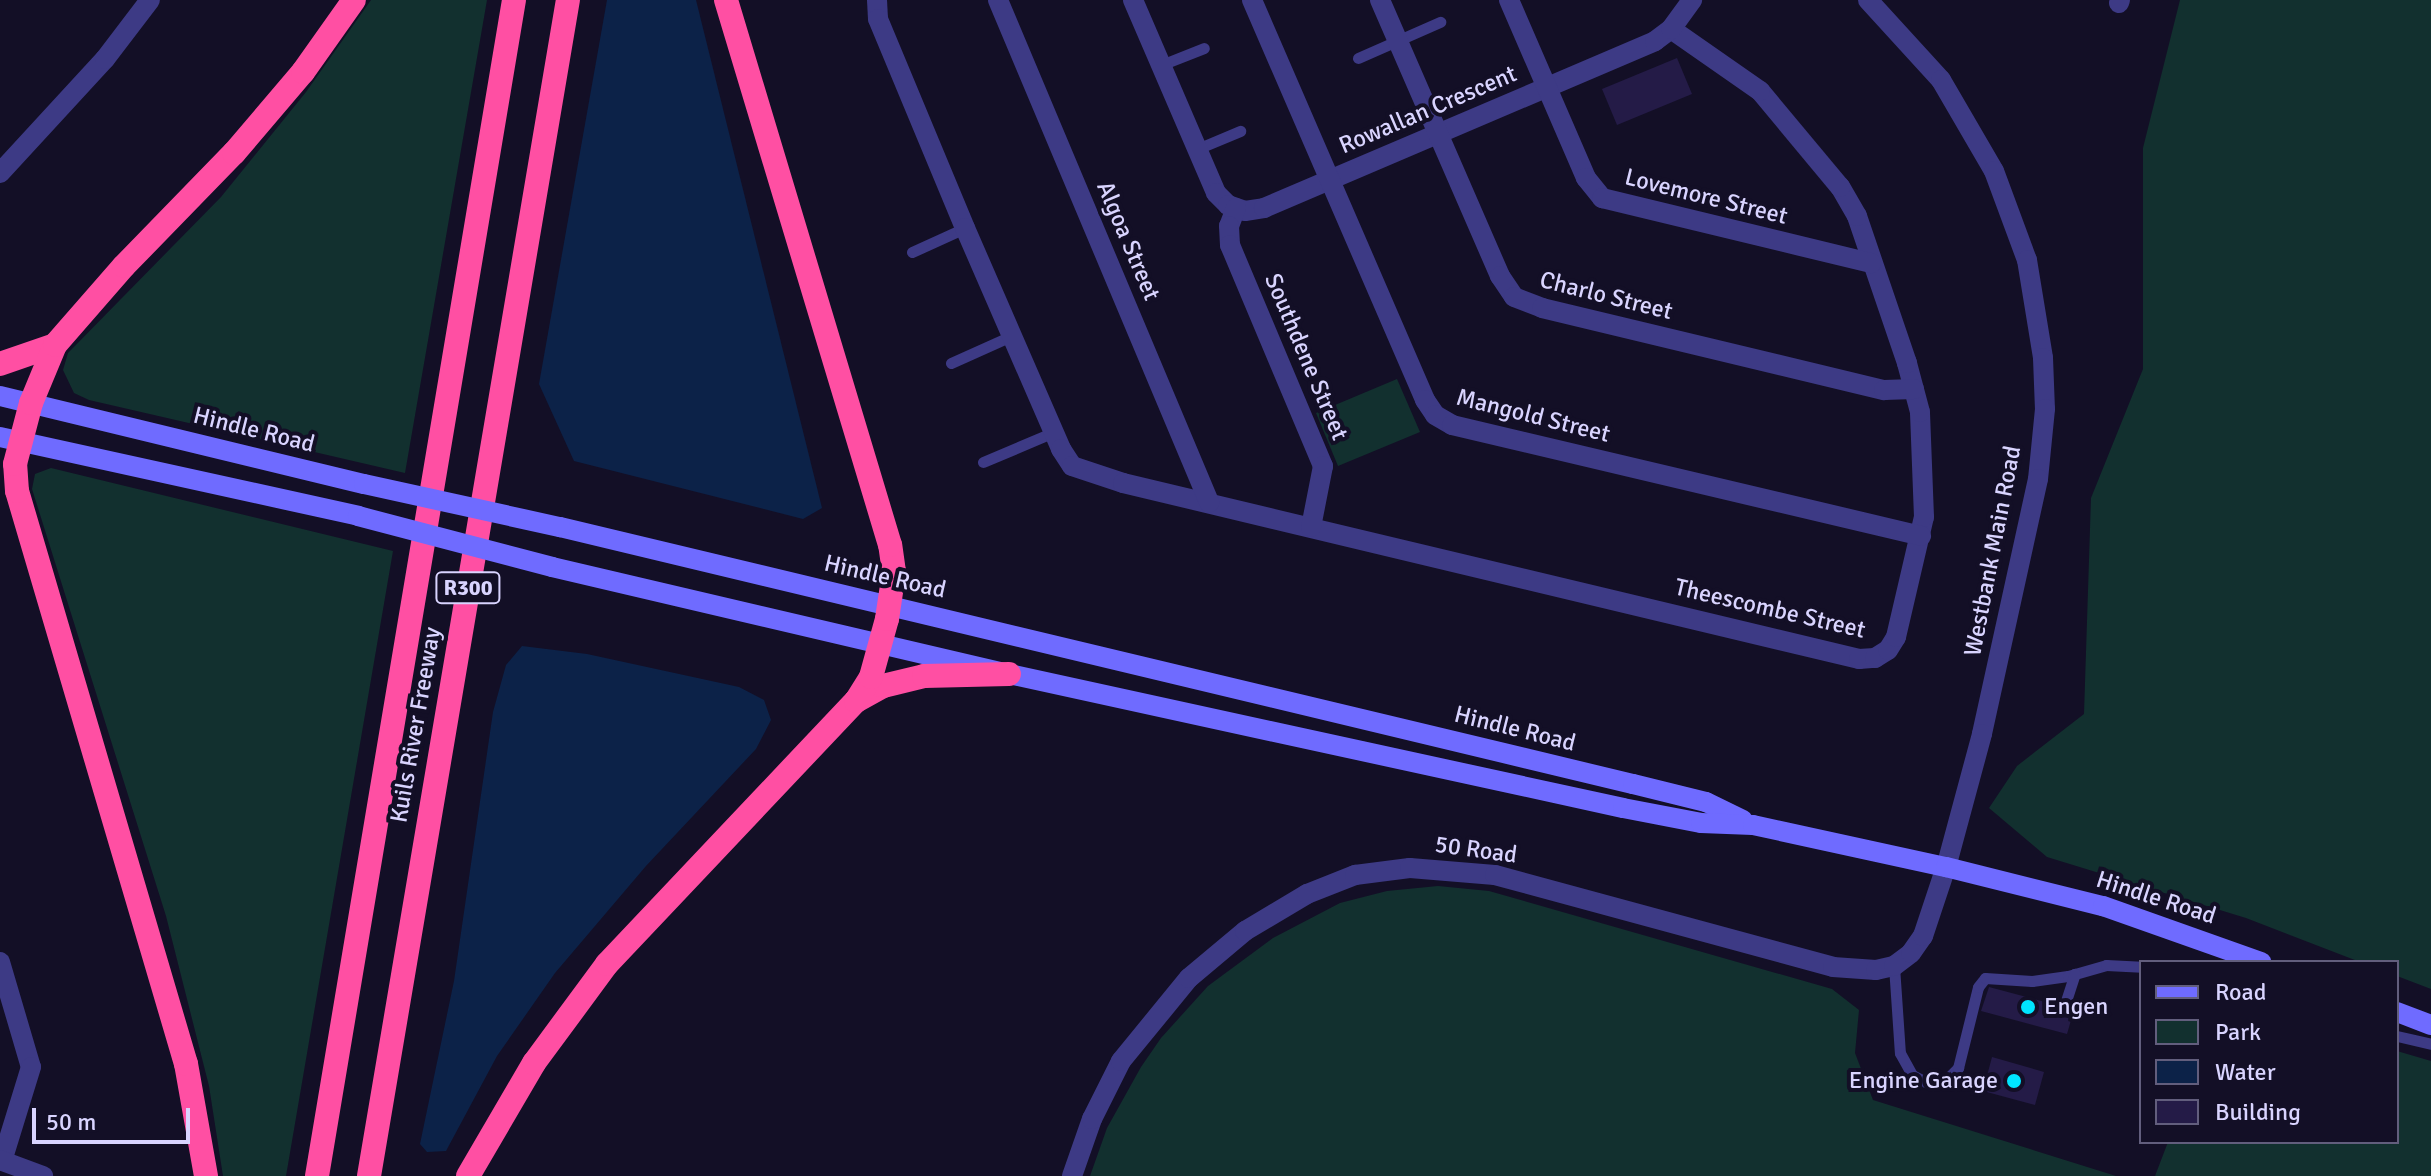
<!DOCTYPE html>
<html>
<head>
<meta charset="utf-8">
<style>
  body { margin:0 }
  #map { position:relative; width:2431px; height:1176px; overflow:hidden; background:#130f26; font-family:Signika,sans-serif }
  div>[style] { position:absolute }
  [style*='--x'] { left:calc(var(--x)*1px); top:calc(var(--y)*1px); width:calc(var(--w)*1px); rotate:calc(var(--a)*1deg) }
  .green>* { inset:0; background:#12302f }
  .water>* { inset:0; background:#0c2248 }
  .building>* { inset:0; background:#241b47 }
  .service>* { height:11px; margin:-5.5px; padding:0 5.5px; transform-origin:5.5px; border-radius:5.5px; background:#3d3a85 }
  .minor>* { height:20px; margin:-10px; padding:0 10px; transform-origin:10px; border-radius:10px; background:#3d3a85 }
  .tertiary>* { height:20px; margin:-10px; padding:0 10px; transform-origin:10px; border-radius:10px; background:#3d3a85 }
  .secondary>* { height:20px; margin:-10px; padding:0 10px; transform-origin:10px; border-radius:10px; background:#6f6bff }
  .motorway>* { height:24px; margin:-12px; padding:0 12px; transform-origin:12px; border-radius:12px; background:#ff4fa3 }
  .secondary-bridge>* { height:20px; margin:-10px; padding:0 10px; transform-origin:10px; border-radius:10px; background:#6f6bff }
  .dots>* { width:22px; height:22px; translate:-50% -50%; box-sizing:border-box; border:4px solid #130f26; border-radius:50% }
  span { translate:-50% -50%; white-space:nowrap; text-align:center; line-height:1.15; -webkit-text-stroke:8px #130f26; paint-order:stroke }
  .shield-label span { padding:2px 6px; background:#130f26; border:2px solid; border-radius:6px; -webkit-text-stroke-width:0 }
  .shield-label { font-size:22px; color:#d9d4ff; font-weight:700 }
  .street-label { font-size:24px; color:#d9d4ff }
  .poi-label { font-size:24px; color:#d9d4ff }
  .left { translate:0 -50%; text-align:left }
  .right { translate:-100% -50%; text-align:right }
  .legend { position:absolute; left:2139px; top:960px; width:260px; height:184px; box-sizing:border-box; background:#130f26; border:2px solid #625e7d; margin:0; padding:10px 14px; list-style:none; font-size:24px; color:#d9d4ff }
  .legend li { display:flex; align-items:center; gap:16px; height:40px }
  .legend b { width:40px; border:2px solid #625e7d }
  .scale { position:absolute; left:32px; top:1108px; width:158px; height:36px; box-sizing:border-box; border:4px solid #d9d4ff; border-top:0; padding-left:10px; font-size:24px; line-height:28px; white-space:nowrap; color:#d9d4ff; -webkit-text-stroke:6px #130f26; paint-order:stroke }
</style>
</head>
<body>
<div id="map">
  <div class="green">
    <i style="clip-path:polygon(371px 0,487px 0,405px 473px,89px 400px,74px 393px,63px 370px,68px 353px,221px 197px,306px 92px)"></i>
    <i style="clip-path:polygon(2180px 0,2431px 0,2431px 989px,2397px 976px,2397px 962px,2360px 962px,2246px 918px,2047px 857px,1989px 808px,2017px 766px,2084px 714px,2091px 498px,2143px 369px,2143px 148px)"></i>
    <i style="clip-path:polygon(1397px 379px,1420px 432px,1338px 466px,1316px 413px)"></i>
    <i style="clip-path:polygon(51px 468px,393px 551px,286px 1176px,223px 1176px,209px 1086px,166px 916px,32px 489px,35px 474px)"></i>
    <i style="clip-path:polygon(1438px 886px,1489px 891px,1832px 989px,1859px 1010px,1855px 1053px,1873px 1100px,2116px 1176px,1090px 1176px,1107px 1128px,1141px 1067px,1161px 1038px,1208px 986px,1273px 938px,1340px 903px,1387px 891px)"></i>
    <i style="clip-path:polygon(2397px 1051px,2431px 1061px,2431px 1176px,2155px 1176px,2168px 1142px,2397px 1142px)"></i>
  </div>
  <div class="water">
    <i style="clip-path:polygon(607px 0,696px 0,822px 508px,803px 519px,574px 461px,539px 384px)"></i>
    <i style="clip-path:polygon(522px 646px,587px 654px,739px 687px,764px 700px,771px 720px,756px 749px,646px 866px,555px 973px,497px 1056px,446px 1151px,427px 1152px,420px 1144px,454px 981px,493px 712px,506px 665px)"></i>
  </div>
  <div class="building">
    <i style="clip-path:polygon(1677px 58px,1692px 94px,1617px 125px,1602px 89px)"></i>
    <i style="clip-path:polygon(1989px 987px,2056px 1005px,2062px 1015px,2074px 1010px,2067px 1034px,1981px 1011px)"></i>
    <i style="clip-path:polygon(1992px 1057px,2044px 1072px,2035px 1105px,1983px 1091px)"></i>
  </div>
  <div class="service">
    <i style="--x:1358;--y:58;--w:90;--a:-23.7"></i>
    <i style="--x:1161;--y:65;--w:46;--a:-21.6"></i>
    <i style="--x:1197;--y:149;--w:47;--a:-22.7"></i>
    <i style="--x:912;--y:252;--w:58;--a:-24.4"></i>
    <i style="--x:951;--y:363;--w:66;--a:-24.2"></i>
    <i style="--x:983;--y:462;--w:77;--a:-22.9"></i>
    <i style="--x:1894;--y:966;--w:87;--a:86.1"></i>
    <i style="--x:1900;--y:1053;--w:25;--a:61"></i>
    <i style="--x:1912;--y:1075;--w:22;--a:27"></i>
    <i style="--x:1932;--y:1085;--w:10;--a:-6"></i>
    <i style="--x:1942;--y:1084;--w:23;--a:-45"></i>
    <i style="--x:1958;--y:1068;--w:83;--a:-76.1"></i>
    <i style="--x:1978;--y:987;--w:11;--a:-52"></i>
    <i style="--x:1985;--y:978;--w:47;--a:3.7"></i>
    <i style="--x:2032;--y:981;--w:36;--a:-8"></i>
    <i style="--x:2068;--y:976;--w:40;--a:-16"></i>
    <i style="--x:2106;--y:965;--w:35;--a:3"></i>
    <i style="--x:2064;--y:1007;--w:35;--a:-72"></i>
    <i style="--x:2397;--y:1036;--w:35;--a:13"></i>
  </div>
  <div class="minor">
    <i style="--x:877;--y:0;--w:19;--a:87"></i>
    <i style="--x:878;--y:19;--w:226;--a:67.4"></i>
    <i style="--x:965;--y:228;--w:241;--a:66.5"></i>
    <i style="--x:1061;--y:449;--w:20;--a:57"></i>
    <i style="--x:1072;--y:466;--w:54;--a:18.4"></i>
    <i style="--x:1123;--y:483;--w:757;--a:13.45"></i>
    <i style="--x:1859;--y:659;--w:16;--a:-4"></i>
    <i style="--x:1875;--y:658;--w:15;--a:-32"></i>
    <i style="--x:1888;--y:650;--w:15;--a:-58"></i>
    <i style="--x:1896;--y:637;--w:123;--a:-76.9"></i>
    <i style="--x:1924;--y:517;--w:105;--a:-92.2"></i>
    <i style="--x:1920;--y:412;--w:51;--a:-104.9"></i>
    <i style="--x:1907;--y:363;--w:155;--a:-108.8"></i>
    <i style="--x:1857;--y:216;--w:34;--a:-120"></i>
    <i style="--x:1840;--y:187;--w:125;--a:-129.8"></i>
    <i style="--x:1760;--y:91;--w:108;--a:-145.1"></i>
    <i style="--x:998;--y:0;--w:545;--a:67.2"></i>
    <i style="--x:1133;--y:0;--w:210;--a:66.7"></i>
    <i style="--x:1216;--y:193;--w:17;--a:45"></i>
    <i style="--x:1228;--y:205;--w:18;--a:19"></i>
    <i style="--x:1245;--y:211;--w:19;--a:-9"></i>
    <i style="--x:1264;--y:208;--w:425;--a:-23.1"></i>
    <i style="--x:1655;--y:41;--w:20;--a:-37"></i>
    <i style="--x:1671;--y:29;--w:36;--a:-54"></i>
    <i style="--x:1252;--y:0;--w:436;--a:66.6"></i>
    <i style="--x:1425;--y:400;--w:18;--a:56"></i>
    <i style="--x:1435;--y:415;--w:20;--a:30"></i>
    <i style="--x:1452;--y:425;--w:482;--a:13.3"></i>
    <i style="--x:1380;--y:0;--w:301;--a:66.5"></i>
    <i style="--x:1500;--y:276;--w:25;--a:56"></i>
    <i style="--x:1514;--y:297;--w:30;--a:21"></i>
    <i style="--x:1542;--y:308;--w:352;--a:13.5"></i>
    <i style="--x:1884;--y:390;--w:30;--a:-2"></i>
    <i style="--x:1509;--y:0;--w:194;--a:66.6"></i>
    <i style="--x:1586;--y:178;--w:26;--a:51"></i>
    <i style="--x:1602;--y:198;--w:277;--a:13.6"></i>
    <i style="--x:2119;--y:3;--w:3;--a:-72"></i>
    <i style="--x:0;--y:173;--w:155;--a:-47.4"></i>
    <i style="--x:105;--y:59;--w:74;--a:-52.7"></i>
    <i style="--x:1236;--y:208;--w:19;--a:111"></i>
    <i style="--x:1229;--y:226;--w:19;--a:87"></i>
    <i style="--x:1230;--y:245;--w:240;--a:67.2"></i>
    <i style="--x:1323;--y:466;--w:62;--a:101.1"></i>
    <i style="--x:0;--y:962;--w:109;--a:73.6"></i>
    <i style="--x:31;--y:1067;--w:98;--a:107.1"></i>
    <i style="--x:0;--y:1160;--w:46;--a:20.4"></i>
    <i style="--x:1072;--y:1176;--w:60;--a:-70.7"></i>
    <i style="--x:1092;--y:1119;--w:65;--a:-63.4"></i>
    <i style="--x:1121;--y:1061;--w:107;--a:-50.7"></i>
    <i style="--x:1189;--y:978;--w:73;--a:-40"></i>
    <i style="--x:1245;--y:931;--w:72;--a:-30.8"></i>
    <i style="--x:1307;--y:894;--w:52;--a:-21.6"></i>
    <i style="--x:1355;--y:875;--w:55;--a:-7.3"></i>
    <i style="--x:1410;--y:868;--w:85;--a:4.7"></i>
    <i style="--x:1495;--y:875;--w:350;--a:15.2"></i>
    <i style="--x:1833;--y:967;--w:43;--a:4"></i>
    <i style="--x:1876;--y:970;--w:18;--a:-13"></i>
    <i style="--x:1894;--y:966;--w:21;--a:-37"></i>
    <i style="--x:1911;--y:953;--w:21;--a:-55"></i>
    <i style="--x:1923;--y:936;--w:73;--a:-71.6"></i>
  </div>
  <div class="tertiary">
    <i style="--x:1868;--y:0;--w:108;--a:47.6"></i>
    <i style="--x:1941;--y:80;--w:105;--a:59.8"></i>
    <i style="--x:1994;--y:171;--w:95;--a:69.7"></i>
    <i style="--x:2027;--y:260;--w:99;--a:80.7"></i>
    <i style="--x:2043;--y:358;--w:51;--a:87.8"></i>
    <i style="--x:2045;--y:409;--w:70;--a:95.7"></i>
    <i style="--x:2038;--y:479;--w:261;--a:102.4"></i>
    <i style="--x:1982;--y:734;--w:138;--a:105.1"></i>
  </div>
  <div class="secondary">
    <i style="--x:0;--y:396;--w:374;--a:13.6"></i>
    <i style="--x:0;--y:437;--w:367;--a:12.4"></i>
    <i style="--x:560;--y:527;--w:1103;--a:13.47"></i>
    <i style="--x:1633;--y:784;--w:75;--a:13.9"></i>
    <i style="--x:1706;--y:802;--w:41;--a:25.9"></i>
    <i style="--x:552;--y:567;--w:469;--a:13.2"></i>
    <i style="--x:1009;--y:674;--w:628;--a:12.31"></i>
    <i style="--x:1623;--y:808;--w:79;--a:10.9"></i>
    <i style="--x:1701;--y:823;--w:52;--a:2.2"></i>
    <i style="--x:1753;--y:825;--w:198;--a:12.3"></i>
    <i style="--x:1946;--y:867;--w:162;--a:14"></i>
    <i style="--x:2103;--y:906;--w:168;--a:19.5"></i>
    <i style="--x:2397;--y:1012;--w:36;--a:21"></i>
  </div>
  <div class="motorway">
    <i style="--x:0;--y:364;--w:58;--a:-19.1"></i>
    <i style="--x:856;--y:701;--w:31;--a:-29"></i>
    <i style="--x:883;--y:686;--w:42;--a:-13.7"></i>
    <i style="--x:924;--y:676;--w:85;--a:-1.3"></i>
    <i style="--x:206;--y:1176;--w:114;--a:-100.1"></i>
    <i style="--x:186;--y:1064;--w:597;--a:-106.43"></i>
    <i style="--x:17;--y:491;--w:27;--a:-94"></i>
    <i style="--x:15;--y:464;--w:63;--a:-75.3"></i>
    <i style="--x:31;--y:403;--w:63;--a:-67.5"></i>
    <i style="--x:55;--y:345;--w:105;--a:-48.9"></i>
    <i style="--x:124;--y:266;--w:158;--a:-45.8"></i>
    <i style="--x:234;--y:153;--w:106;--a:-49.6"></i>
    <i style="--x:303;--y:72;--w:88;--a:-54.7"></i>
    <i style="--x:317;--y:1176;--w:1192;--a:-80.49"></i>
    <i style="--x:369;--y:1176;--w:1193;--a:-80.4"></i>
    <i style="--x:468;--y:1176;--w:131;--a:-59.7"></i>
    <i style="--x:534;--y:1063;--w:123;--a:-53.6"></i>
    <i style="--x:607;--y:964;--w:362;--a:-46.6"></i>
    <i style="--x:856;--y:701;--w:28;--a:-58"></i>
    <i style="--x:871;--y:677;--w:60;--a:-74.6"></i>
    <i style="--x:887;--y:619;--w:48;--a:-81.5"></i>
    <i style="--x:894;--y:572;--w:27;--a:-98"></i>
    <i style="--x:890;--y:545;--w:569;--a:-106.75"></i>
  </div>
  <div class="secondary-bridge">
    <i style="--x:364;--y:484;--w:201;--a:12.4"></i>
    <i style="--x:358;--y:516;--w:201;--a:14.7"></i>
  </div>
  <div class="dots">
    <i style="left:2028px;top:1007px;background:#00e5ff"></i>
    <i style="left:2014px;top:1081px;background:#00e5ff"></i>
  </div>
  <div class="shield-label">
    <span style="left:468px;top:588px">R300</span>
  </div>
  <div class="street-label">
    <span style="left:1428px;top:110px;rotate:-23deg">Rowallan Crescent</span>
    <span style="left:1706px;top:197px;rotate:14deg">Lovemore Street</span>
    <span style="left:1128px;top:241px;rotate:67deg">Algoa Street</span>
    <span style="left:1606px;top:296px;rotate:14deg">Charlo Street</span>
    <span style="left:1306px;top:357px;rotate:67deg">Southdene Street</span>
    <span style="left:1533px;top:416px;rotate:14deg">Mangold Street</span>
    <span style="left:254px;top:430px;rotate:14deg">Hindle Road</span>
    <span style="left:1993px;top:551px;rotate:-79deg">Westbank Main Road</span>
    <span style="left:885px;top:577px;rotate:13deg">Hindle Road</span>
    <span style="left:1770px;top:609px;rotate:13deg">Theescombe Street</span>
    <span style="left:416px;top:725px;rotate:-80deg">Kuils River Freeway</span>
    <span style="left:1515px;top:729px;rotate:14deg">Hindle Road</span>
    <span style="left:1476px;top:850px;rotate:8deg">50 Road</span>
    <span style="left:2156px;top:898px;rotate:18deg">Hindle Road</span>
  </div>
  <div class="poi-label">
    <span class="left" style="left:2044px;top:1007px">Engen</span>
    <span class="right" style="left:1998px;top:1081px">Engine Garage</span>
  </div>
  <ul class="legend">
  <li><b style="height:10px;background:#6f6bff"></b>Road</li>
  <li><b style="height:22px;background:#12302f"></b>Park</li>
  <li><b style="height:22px;background:#0c2248"></b>Water</li>
  <li><b style="height:22px;background:#241b47"></b>Building</li>
  </ul>
  <div class="scale">50 m</div>
</div>
</body>
</html>
